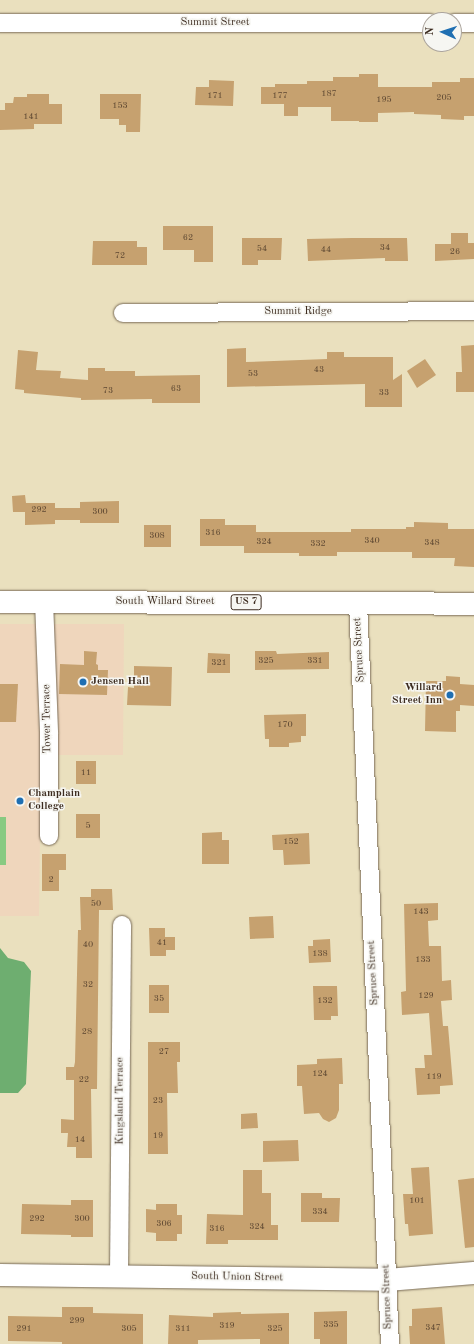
<!DOCTYPE html>
<html>
<head>
<meta charset="utf-8">
<style>
  body { margin:0 }
  #map { position:relative; width:474px; height:1344px; overflow:hidden; background:#eae0be; font-family:"Old Standard TT",serif }
  div>[style] { position:absolute }
  [style*='--x'] { left:calc(var(--x)*1px); top:calc(var(--y)*1px); width:calc(var(--w)*1px); rotate:calc(var(--a)*1deg) }
  .built>* { inset:0; background:#efd6bc }
  .green>* { inset:0; background:#88ca82 }
  .forest>* { inset:0; background:#6eae70 }
  .building>* { inset:0; background:#c6a16f }
  .roads { filter:drop-shadow(0 0 1px #786a56) drop-shadow(0 0 1px #786a56) }
  .minor>* { height:18px; margin:-9px; padding:0 9px; transform-origin:9px; border-radius:9px; background:#fff }
  .secondary>* { height:22px; margin:-11px; padding:0 11px; transform-origin:11px; border-radius:11px; background:#fff }
  .primary>* { height:22px; margin:-11px; padding:0 11px; transform-origin:11px; border-radius:11px; background:#fff }
  .dots>* { width:11px; height:11px; translate:-50% -50%; box-sizing:border-box; border:2px solid #f6f6f2; border-radius:50% }
  span { translate:-50% -50%; white-space:nowrap; text-align:center; line-height:1.15; -webkit-text-stroke:3px #f6f6f2; paint-order:stroke }
  .number-label { font-size:9px; color:#5e4832 }
  .number-label span { -webkit-text-stroke-width:0 }
  .shield-label span { padding:1px 3px; background:#f6f6f2; border:1px solid; border-radius:3px; -webkit-text-stroke-width:0 }
  .shield-label { font-size:10px; color:#3b2a1e; font-weight:700 }
  .street-label { font-size:11px; color:#3b2a1e }
  .poi-label { font-size:11px; color:#3b2a1e; font-weight:700 }
  .left { translate:0 -50%; text-align:left }
  .right { translate:-100% -50%; text-align:right }
  .north { position:absolute; left:422px; top:12px; width:40px; height:40px; box-sizing:border-box; background:#f6f6f2; border:1px solid #aba49d; border-radius:50%; rotate:273deg; font-size:11px; font-weight:700; line-height:16px; text-align:center; color:#3b2a1e }
  .north::after { content:''; display:block; margin:auto; width:14px; height:18px; background:#1f6fb2; clip-path:polygon(50% 0,100% 100%,50% 72%,0 100%) }
</style>
</head>
<body>
<div id="map">
  <div class="built">
    <i style="clip-path:polygon(0 624px,124px 624px,123px 755px,41px 755px,39px 916px,0 916px)"></i>
  </div>
  <div class="green">
    <i style="clip-path:polygon(0 817px,6px 817px,6px 865px,0 865px)"></i>
  </div>
  <div class="forest">
    <i style="clip-path:polygon(0 948px,8px 958px,24px 962px,31px 971px,26px 1084px,18px 1093px,0 1093px)"></i>
  </div>
  <div class="building">
    <i style="clip-path:polygon(359px 74px,378px 74px,378px 87px,432px 87px,432px 82px,460px 82px,460px 78px,474px 78px,474px 116px,464px 116px,464px 120px,441px 119px,441px 115px,414px 114px,414px 112px,378px 113px,378px 122px,359px 122px,359px 121px,331px 121px,331px 107px,298px 107px,298px 116px,284px 116px,284px 104px,261px 104px,261px 87px,275px 87px,275px 84px,307px 84px,307px 81px,333px 81px,333px 77px,359px 77px)"></i>
    <i style="clip-path:polygon(209px 80px,234px 81px,233px 106px,195px 105px,196px 87px,209px 87px)"></i>
    <i style="clip-path:polygon(27px 94px,49px 94px,49px 104px,62px 104px,62px 124px,34px 124px,34px 129px,0 130px,0 110px,5px 110px,5px 103px,13px 103px,14px 97px,27px 97px)"></i>
    <i style="clip-path:polygon(100px 94px,141px 94px,140px 132px,126px 132px,126px 125px,119px 125px,119px 119px,100px 119px)"></i>
    <i style="clip-path:polygon(163px 226px,213px 226px,213px 262px,194px 262px,194px 250px,163px 250px)"></i>
    <i style="clip-path:polygon(451px 233px,468px 233px,468px 243px,474px 243px,474px 259px,435px 261px,435px 244px,451px 244px)"></i>
    <i style="clip-path:polygon(242px 238px,282px 238px,281px 260px,258px 260px,258px 265px,242px 265px)"></i>
    <i style="clip-path:polygon(352px 238px,407px 238px,408px 261px,385px 261px,385px 258px,308px 261px,307px 239px)"></i>
    <i style="clip-path:polygon(93px 241px,137px 241px,137px 247px,147px 247px,147px 265px,92px 265px)"></i>
    <i style="clip-path:polygon(474px 345px,474px 392px,456px 392px,456px 372px,462px 372px,461px 346px)"></i>
    <i style="clip-path:polygon(246px 348px,246px 362px,327px 359px,327px 352px,344px 352px,344px 357px,393px 357px,393px 380px,402px 374px,402px 407px,365px 407px,365px 384px,227px 387px,227px 349px)"></i>
    <i style="clip-path:polygon(18px 350px,38px 352px,36px 370px,61px 371px,60px 378px,88px 380px,88px 368px,105px 368px,105px 371px,135px 371px,135px 376px,200px 375px,200px 403px,152px 403px,152px 399px,81px 400px,81px 398px,24px 393px,24px 390px,15px 389px)"></i>
    <i style="clip-path:polygon(425px 359px,436px 375px,417px 388px,407px 371px)"></i>
    <i style="clip-path:polygon(25px 495px,26px 503px,55px 503px,55px 508px,80px 508px,80px 502px,119px 501px,119px 523px,80px 523px,80px 520px,55px 520px,55px 524px,25px 525px,25px 512px,13px 512px,12px 496px)"></i>
    <i style="clip-path:polygon(200px 519px,225px 519px,225px 525px,256px 525px,256px 532px,351px 532px,351px 529px,406px 529px,406px 527px,414px 527px,414px 522px,448px 523px,448px 529px,474px 529px,474px 567px,454px 566px,455px 558px,412px 558px,412px 552px,337px 552px,337px 556px,299px 556px,299px 553px,244px 553px,244px 546px,200px 546px)"></i>
    <i style="clip-path:polygon(144px 525px,171px 525px,171px 547px,144px 547px)"></i>
    <i style="clip-path:polygon(84px 651px,97px 652px,96px 664px,98px 665px,98px 670px,108px 670px,107px 695px,59px 694px,60px 664px,84px 665px)"></i>
    <i style="clip-path:polygon(255px 651px,276px 651px,277px 654px,329px 652px,329px 669px,255px 670px)"></i>
    <i style="clip-path:polygon(208px 653px,230px 654px,230px 673px,207px 673px)"></i>
    <i style="clip-path:polygon(134px 666px,172px 667px,171px 706px,127px 705px,128px 687px,134px 688px)"></i>
    <i style="clip-path:polygon(446px 676px,460px 677px,460px 684px,474px 685px,474px 706px,460px 705px,460px 711px,456px 711px,456px 732px,425px 731px,426px 681px,446px 681px)"></i>
    <i style="clip-path:polygon(0 684px,18px 684px,16px 722px,0 722px)"></i>
    <i style="clip-path:polygon(306px 714px,306px 736px,301px 736px,301px 742px,289px 743px,289px 747px,269px 747px,269px 739px,265px 739px,264px 715px)"></i>
    <i style="clip-path:polygon(76px 761px,96px 761px,96px 784px,76px 784px)"></i>
    <i style="clip-path:polygon(76px 814px,100px 814px,100px 838px,76px 838px)"></i>
    <i style="clip-path:polygon(222px 832px,222px 840px,229px 840px,229px 864px,202px 864px,202px 833px)"></i>
    <i style="clip-path:polygon(309px 833px,310px 864px,284px 865px,283px 850px,273px 850px,272px 835px)"></i>
    <i style="clip-path:polygon(42px 854px,66px 854px,66px 870px,59px 870px,59px 891px,42px 891px)"></i>
    <i style="clip-path:polygon(91px 889px,112px 889px,113px 910px,99px 910px,97px 1089px,91px 1089px,92px 1158px,76px 1158px,76px 1147px,67px 1147px,68px 1133px,61px 1133px,61px 1119px,74px 1120px,74px 1080px,66px 1080px,66px 1067px,74px 1067px,75px 1062px,78px 930px,81px 930px,80px 897px,91px 897px)"></i>
    <i style="clip-path:polygon(438px 903px,438px 920px,428px 921px,429px 946px,441px 946px,442px 981px,451px 980px,452px 1000px,441px 1001px,443px 1026px,448px 1026px,453px 1085px,440px 1086px,440px 1094px,417px 1095px,415px 1068px,425px 1068px,424px 1055px,432px 1055px,429px 1013px,402px 1015px,401px 992px,406px 991px,404px 904px)"></i>
    <i style="clip-path:polygon(273px 916px,274px 938px,250px 939px,249px 917px)"></i>
    <i style="clip-path:polygon(149px 928px,165px 928px,165px 937px,175px 937px,175px 950px,166px 950px,166px 956px,150px 956px)"></i>
    <i style="clip-path:polygon(330px 939px,331px 962px,309px 963px,308px 946px,313px 946px,313px 940px)"></i>
    <i style="clip-path:polygon(149px 985px,169px 985px,169px 1013px,149px 1013px)"></i>
    <i style="clip-path:polygon(313px 986px,337px 986px,338px 1016px,331px 1016px,331px 1020px,314px 1020px)"></i>
    <i style="clip-path:polygon(148px 1042px,180px 1042px,180px 1062px,177px 1062px,178px 1093px,167px 1093px,168px 1154px,148px 1154px)"></i>
    <i style="clip-path:polygon(342px 1058px,343px 1084px,339px 1084px,339px 1110px,336px 1118px,329px 1122px,323px 1119px,319px 1113px,304px 1114px,302px 1086px,297px 1086px,297px 1065px,317px 1064px,317px 1059px)"></i>
    <i style="clip-path:polygon(257px 1113px,258px 1128px,241px 1129px,241px 1114px)"></i>
    <i style="clip-path:polygon(298px 1140px,299px 1161px,263px 1162px,263px 1141px)"></i>
    <i style="clip-path:polygon(429px 1167px,433px 1234px,409px 1236px,408px 1224px,405px 1224px,403px 1194px,413px 1194px,411px 1168px)"></i>
    <i style="clip-path:polygon(243px 1170px,262px 1170px,262px 1193px,271px 1193px,271px 1225px,278px 1225px,278px 1240px,228px 1240px,228px 1244px,206px 1244px,207px 1214px,243px 1215px)"></i>
    <i style="clip-path:polygon(474px 1178px,474px 1247px,465px 1248px,458px 1180px)"></i>
    <i style="clip-path:polygon(301px 1193px,322px 1193px,322px 1198px,340px 1198px,339px 1222px,301px 1222px)"></i>
    <i style="clip-path:polygon(71px 1200px,93px 1200px,93px 1237px,71px 1237px,71px 1235px,21px 1234px,22px 1204px,71px 1205px)"></i>
    <i style="clip-path:polygon(156px 1204px,177px 1204px,177px 1215px,182px 1215px,182px 1234px,177px 1234px,177px 1241px,156px 1241px,156px 1233px,146px 1232px,146px 1209px,156px 1210px)"></i>
    <i style="clip-path:polygon(62px 1307px,93px 1307px,93px 1313px,143px 1314px,143px 1344px,62px 1344px,62px 1342px,8px 1341px,8px 1316px,62px 1317px)"></i>
    <i style="clip-path:polygon(442px 1307px,445px 1344px,410px 1344px,409px 1326px,412px 1326px,412px 1309px)"></i>
    <i style="clip-path:polygon(347px 1311px,347px 1344px,320px 1344px,320px 1339px,314px 1339px,314px 1312px)"></i>
    <i style="clip-path:polygon(241px 1312px,241px 1314px,289px 1313px,289px 1344px,260px 1344px,260px 1339px,198px 1340px,198px 1344px,168px 1344px,169px 1315px,213px 1317px,213px 1313px)"></i>
  </div>
  <div class="roads">
    <div class="minor">
      <i style="--x:0;--y:23;--w:430;--a:0"></i>
      <i style="--x:454;--y:23;--w:20;--a:0"></i>
      <i style="--x:123;--y:313;--w:351;--a:-0.3"></i>
      <i style="--x:44;--y:601;--w:133;--a:87.8"></i>
      <i style="--x:49;--y:734;--w:102;--a:90"></i>
      <i style="--x:358;--y:603;--w:742;--a:87.53"></i>
      <i style="--x:119;--y:1276;--w:351;--a:-89.5"></i>
    </div>
    <div class="secondary">
      <i style="--x:0;--y:1275;--w:387;--a:0.7"></i>
      <i style="--x:387;--y:1280;--w:87;--a:-4.6"></i>
    </div>
    <div class="primary">
      <i style="--x:0;--y:602;--w:474;--a:0.2"></i>
    </div>
  </div>
  <div class="dots">
    <i style="left:83px;top:682px;background:#1f6fb2"></i>
    <i style="left:450px;top:695px;background:#1f6fb2"></i>
    <i style="left:20px;top:801px;background:#1f6fb2"></i>
  </div>
  <div class="number-label">
    <span style="left:329px;top:94px">187</span>
    <span style="left:215px;top:96px">171</span>
    <span style="left:280px;top:96px">177</span>
    <span style="left:444px;top:98px">205</span>
    <span style="left:384px;top:100px">195</span>
    <span style="left:120px;top:106px">153</span>
    <span style="left:31px;top:117px">141</span>
    <span style="left:188px;top:238px">62</span>
    <span style="left:385px;top:248px">34</span>
    <span style="left:262px;top:249px">54</span>
    <span style="left:326px;top:250px">44</span>
    <span style="left:455px;top:252px">26</span>
    <span style="left:120px;top:256px">72</span>
    <span style="left:319px;top:370px">43</span>
    <span style="left:253px;top:374px">53</span>
    <span style="left:176px;top:389px">63</span>
    <span style="left:108px;top:391px">73</span>
    <span style="left:384px;top:393px">33</span>
    <span style="left:39px;top:510px">292</span>
    <span style="left:100px;top:512px">300</span>
    <span style="left:213px;top:533px">316</span>
    <span style="left:157px;top:536px">308</span>
    <span style="left:372px;top:541px">340</span>
    <span style="left:264px;top:542px">324</span>
    <span style="left:432px;top:543px">348</span>
    <span style="left:318px;top:544px">332</span>
    <span style="left:266px;top:661px">325</span>
    <span style="left:315px;top:661px">331</span>
    <span style="left:219px;top:663px">321</span>
    <span style="left:285px;top:725px">170</span>
    <span style="left:86px;top:773px">11</span>
    <span style="left:88px;top:826px">5</span>
    <span style="left:291px;top:842px">152</span>
    <span style="left:51px;top:880px">2</span>
    <span style="left:96px;top:904px">50</span>
    <span style="left:421px;top:912px">143</span>
    <span style="left:162px;top:943px">41</span>
    <span style="left:88px;top:945px">40</span>
    <span style="left:320px;top:954px">138</span>
    <span style="left:423px;top:960px">133</span>
    <span style="left:88px;top:985px">32</span>
    <span style="left:426px;top:996px">129</span>
    <span style="left:159px;top:999px">35</span>
    <span style="left:325px;top:1001px">132</span>
    <span style="left:87px;top:1032px">28</span>
    <span style="left:164px;top:1052px">27</span>
    <span style="left:320px;top:1074px">124</span>
    <span style="left:434px;top:1077px">119</span>
    <span style="left:84px;top:1080px">22</span>
    <span style="left:158px;top:1101px">23</span>
    <span style="left:158px;top:1136px">19</span>
    <span style="left:80px;top:1140px">14</span>
    <span style="left:417px;top:1201px">101</span>
    <span style="left:320px;top:1212px">334</span>
    <span style="left:37px;top:1219px">292</span>
    <span style="left:82px;top:1219px">300</span>
    <span style="left:164px;top:1224px">306</span>
    <span style="left:257px;top:1227px">324</span>
    <span style="left:217px;top:1229px">316</span>
    <span style="left:77px;top:1321px">299</span>
    <span style="left:331px;top:1325px">335</span>
    <span style="left:227px;top:1326px">319</span>
    <span style="left:433px;top:1328px">347</span>
    <span style="left:24px;top:1329px">291</span>
    <span style="left:129px;top:1329px">305</span>
    <span style="left:183px;top:1329px">311</span>
    <span style="left:275px;top:1329px">325</span>
  </div>
  <div class="shield-label">
    <span style="left:246px;top:602px">US 7</span>
  </div>
  <div class="street-label">
    <span style="left:215px;top:23px">Summit Street</span>
    <span style="left:298px;top:312px">Summit Ridge</span>
    <span style="left:165px;top:602px">South Willard Street</span>
    <span style="left:360px;top:650px;rotate:-93deg">Spruce Street</span>
    <span style="left:48px;top:719px;rotate:-91deg">Tower Terrace</span>
    <span style="left:374px;top:973px;rotate:-93deg">Spruce Street</span>
    <span style="left:121px;top:1101px;rotate:-90deg">Kingsland Terrace</span>
    <span style="left:237px;top:1278px;rotate:1deg">South Union Street</span>
    <span style="left:388px;top:1297px;rotate:-92deg">Spruce Street</span>
  </div>
  <div class="poi-label">
    <span class="left" style="left:91px;top:682px">Jensen Hall</span>
    <span class="right" style="left:442px;top:695px">Willard<br>Street Inn</span>
    <span class="left" style="left:28px;top:801px">Champlain<br>College</span>
  </div>
  <div class="north">N</div>
</div>
</body>
</html>
